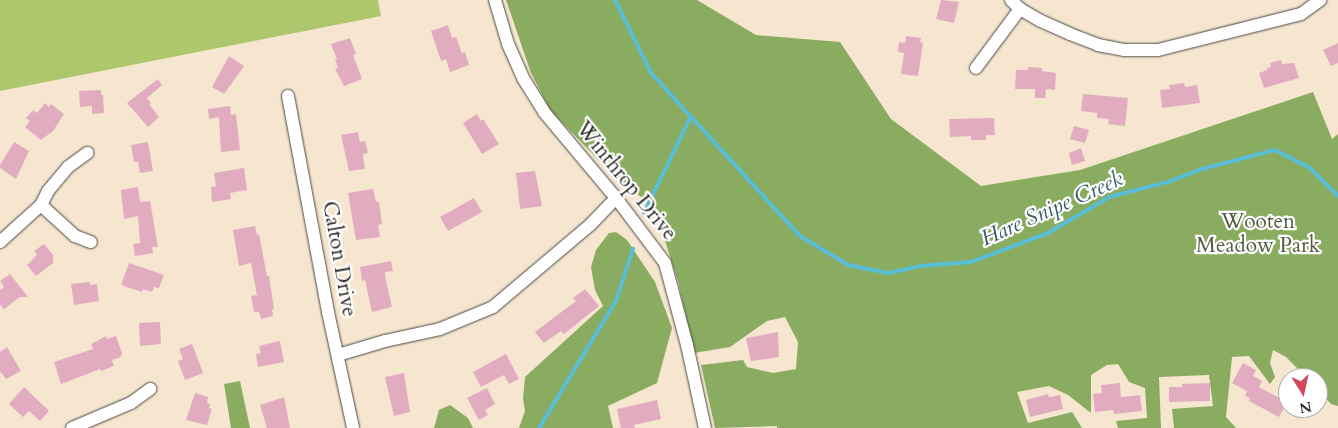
<!DOCTYPE html>
<html>
<head>
<meta charset="utf-8">
<style>
  body { margin:0 }
  #map { position:relative; width:1338px; height:428px; overflow:hidden; background:#f6e6d0; font-family:Cardo,serif }
  div>[style] { position:absolute }
  [style*='--x'] { left:calc(var(--x)*1px); top:calc(var(--y)*1px); width:calc(var(--w)*1px); rotate:calc(var(--a)*1deg) }
  .green>* { inset:0; background:#aec76d }
  .forest>* { inset:0; background:#8aac60 }
  .stream>* { height:4px; margin:-2px; padding:0 2px; transform-origin:2px; border-radius:2px; background:#58bdd6 }
  .building>* { inset:0; background:#e1acc0 }
  .roads { filter:drop-shadow(0 0 1px #494744) drop-shadow(0 0 1px #494744) }
  .minor>* { height:12px; margin:-6px; padding:0 6px; transform-origin:6px; border-radius:6px; background:#fff }
  span { translate:-50% -50%; white-space:nowrap; text-align:center; line-height:1.15; -webkit-text-stroke:4.5px #fff; paint-order:stroke }
  .street-label { font-size:21px; color:#2b2b2b }
  .park-label { font-size:21px; color:#525a3f }
  .water-label { font-size:22px; color:#3b5e67; font-style:italic }
  .north { position:absolute; left:1278px; top:368px; width:50px; height:50px; box-sizing:border-box; background:#fff; border:1px solid #aaa; border-radius:50%; rotate:170deg; font-size:14px; font-weight:700; line-height:20px; text-align:center; color:#2b2b2b }
  .north::after { content:''; display:block; margin:auto; width:18px; height:22px; background:#d1495b; clip-path:polygon(50% 0,100% 100%,50% 72%,0 100%) }
</style>
</head>
<body>
<div id="map">
  <div class="green">
    <i style="clip-path:polygon(0 0,378px 0,381px 16px,0 91px)"></i>
  </div>
  <div class="forest">
    <i style="clip-path:polygon(506px 0,697px 0,756px 35px,840px 42px,891px 119px,981px 186px,1080px 170px,1313px 92px,1332px 139px,1338px 134px,1338px 406px,1331px 404px,1318px 390px,1318px 378px,1307px 378px,1286px 357px,1273px 350px,1270px 363px,1275px 377px,1270px 384px,1249px 356px,1232px 357px,1226px 417px,1236px 428px,1174px 428px,1172px 409px,1213px 406px,1209px 375px,1159px 377px,1161px 428px,1118px 428px,1116px 421px,1147px 418px,1145px 388px,1129px 382px,1118px 364px,1107px 365px,1091px 375px,1091px 413px,1068px 395px,1049px 386px,1017px 392px,1028px 423px,1072px 412px,1082px 428px,777px 428px,777px 426px,715px 428px,701px 365px,743px 360px,747px 367px,773px 373px,796px 369px,798px 342px,785px 317px,767px 321px,730px 347px,694px 353px,678px 281px,654px 207px,614px 176px,550px 110px,531px 73px)"></i>
    <i style="clip-path:polygon(616px 232px,627px 240px,655px 282px,672px 328px,657px 383px,608px 406px,613px 428px,519px 428px,525px 411px,523px 399px,525px 377px,603px 306px,595px 290px,591px 267px,596px 250px,609px 233px)"></i>
    <i style="clip-path:polygon(240px 381px,250px 428px,231px 428px,224px 384px)"></i>
    <i style="clip-path:polygon(450px 405px,468px 418px,473px 428px,434px 428px,439px 410px)"></i>
  </div>
  <div class="stream">
    <i style="--x:615;--y:0;--w:81;--a:63.7"></i>
    <i style="--x:651;--y:73;--w:221;--a:47.6"></i>
    <i style="--x:800;--y:236;--w:56;--a:31.1"></i>
    <i style="--x:848;--y:265;--w:41;--a:11.3"></i>
    <i style="--x:888;--y:273;--w:33;--a:-12"></i>
    <i style="--x:920;--y:266;--w:51;--a:-4.5"></i>
    <i style="--x:971;--y:262;--w:82;--a:-20.6"></i>
    <i style="--x:1048;--y:233;--w:71;--a:-30.5"></i>
    <i style="--x:1109;--y:197;--w:61;--a:-14.3"></i>
    <i style="--x:1168;--y:182;--w:36;--a:-21"></i>
    <i style="--x:1202;--y:169;--w:75;--a:-14.6"></i>
    <i style="--x:1275;--y:150;--w:39;--a:27"></i>
    <i style="--x:1310;--y:168;--w:40;--a:45"></i>
    <i style="--x:644;--y:213;--w:108;--a:-64.1"></i>
    <i style="--x:539;--y:428;--w:149;--a:-58.8"></i>
    <i style="--x:616;--y:301;--w:55;--a:-71.9"></i>
  </div>
  <div class="building">
    <i style="clip-path:polygon(941px 0,959px 2px,954px 23px,936px 19px)"></i>
    <i style="clip-path:polygon(448px 25px,452px 38px,456px 37px,462px 53px,465px 52px,469px 65px,450px 72px,446px 59px,441px 61px,431px 31px)"></i>
    <i style="clip-path:polygon(906px 36px,921px 38px,920px 42px,923px 43px,918px 76px,901px 74px,904px 53px,898px 52px,899px 42px,905px 43px)"></i>
    <i style="clip-path:polygon(350px 38px,356px 54px,353px 55px,362px 79px,344px 86px,335px 69px,338px 68px,335px 60px,337px 59px,331px 44px)"></i>
    <i style="clip-path:polygon(1338px 43px,1338px 63px,1331px 66px,1323px 50px)"></i>
    <i style="clip-path:polygon(229px 56px,244px 66px,224px 94px,212px 87px)"></i>
    <i style="clip-path:polygon(1281px 60px,1282px 64px,1294px 63px,1299px 78px,1264px 88px,1259px 73px,1267px 70px,1267px 68px,1271px 67px,1270px 63px)"></i>
    <i style="clip-path:polygon(1028px 67px,1042px 68px,1042px 71px,1056px 73px,1055px 90px,1046px 89px,1045px 98px,1035px 98px,1035px 89px,1015px 89px,1016px 70px,1028px 70px)"></i>
    <i style="clip-path:polygon(158px 79px,162px 85px,147px 98px,151px 103px,149px 104px,159px 117px,148px 127px,127px 103px)"></i>
    <i style="clip-path:polygon(1184px 83px,1185px 87px,1197px 85px,1200px 103px,1162px 108px,1160px 90px,1170px 89px,1169px 85px)"></i>
    <i style="clip-path:polygon(101px 90px,101px 95px,103px 95px,104px 113px,92px 114px,92px 106px,80px 107px,79px 91px)"></i>
    <i style="clip-path:polygon(1083px 94px,1128px 98px,1125px 126px,1108px 124px,1109px 119px,1097px 118px,1097px 113px,1081px 111px)"></i>
    <i style="clip-path:polygon(45px 103px,49px 107px,51px 104px,64px 114px,53px 131px,41px 140px,25px 127px,30px 121px,26px 118px,33px 110px,37px 113px)"></i>
    <i style="clip-path:polygon(230px 106px,231px 115px,236px 114px,240px 150px,221px 152px,219px 117px,209px 119px,208px 109px)"></i>
    <i style="clip-path:polygon(477px 114px,481px 121px,483px 119px,499px 144px,482px 154px,463px 123px)"></i>
    <i style="clip-path:polygon(994px 118px,995px 135px,986px 135px,986px 140px,971px 140px,971px 136px,950px 137px,949px 119px)"></i>
    <i style="clip-path:polygon(1074px 126px,1089px 130px,1085px 143px,1070px 139px)"></i>
    <i style="clip-path:polygon(358px 132px,360px 142px,365px 141px,368px 153px,363px 154px,365px 169px,349px 171px,341px 135px)"></i>
    <i style="clip-path:polygon(14px 142px,29px 151px,16px 179px,0 168px,0 165px)"></i>
    <i style="clip-path:polygon(148px 142px,153px 171px,140px 173px,138px 162px,134px 162px,131px 145px)"></i>
    <i style="clip-path:polygon(1081px 148px,1085px 161px,1072px 165px,1069px 153px)"></i>
    <i style="clip-path:polygon(244px 168px,247px 190px,230px 193px,231px 199px,212px 202px,211px 187px,216px 186px,214px 173px)"></i>
    <i style="clip-path:polygon(535px 171px,542px 206px,520px 209px,516px 173px)"></i>
    <i style="clip-path:polygon(138px 187px,140px 202px,150px 201px,158px 247px,152px 247px,153px 253px,135px 256px,133px 244px,140px 243px,138px 216px,124px 219px,121px 190px)"></i>
    <i style="clip-path:polygon(373px 189px,376px 202px,379px 202px,382px 224px,378px 225px,380px 237px,356px 240px,348px 193px)"></i>
    <i style="clip-path:polygon(474px 198px,482px 212px,448px 231px,440px 217px)"></i>
    <i style="clip-path:polygon(255px 226px,257px 235px,259px 234px,267px 276px,269px 276px,274px 309px,272px 309px,273px 316px,261px 319px,259px 312px,254px 312px,251px 296px,257px 295px,251px 263px,239px 266px,233px 230px)"></i>
    <i style="clip-path:polygon(44px 244px,53px 255px,53px 263px,36px 276px,27px 265px,37px 255px,34px 251px)"></i>
    <i style="clip-path:polygon(391px 261px,393px 271px,385px 272px,385px 276px,392px 307px,372px 312px,365px 280px,362px 281px,360px 267px)"></i>
    <i style="clip-path:polygon(129px 263px,164px 275px,159px 288px,154px 287px,152px 292px,143px 289px,142px 292px,121px 285px)"></i>
    <i style="clip-path:polygon(10px 274px,28px 297px,20px 297px,4px 309px,0 304px,0 290px,4px 287px,0 281px)"></i>
    <i style="clip-path:polygon(90px 282px,90px 285px,97px 284px,99px 301px,74px 305px,71px 284px)"></i>
    <i style="clip-path:polygon(585px 289px,599px 306px,564px 334px,561px 331px,544px 343px,535px 332px,576px 301px,573px 298px)"></i>
    <i style="clip-path:polygon(160px 322px,161px 344px,140px 346px,139px 323px)"></i>
    <i style="clip-path:polygon(778px 332px,779px 357px,751px 361px,746px 338px)"></i>
    <i style="clip-path:polygon(106px 336px,107px 339px,116px 336px,122px 353px,121px 357px,112px 360px,114px 366px,101px 371px,100px 369px,61px 384px,54px 362px,93px 349px,91px 344px)"></i>
    <i style="clip-path:polygon(280px 341px,284px 362px,258px 367px,256px 354px,261px 353px,259px 346px)"></i>
    <i style="clip-path:polygon(192px 344px,203px 373px,185px 380px,178px 361px,183px 359px,179px 349px)"></i>
    <i style="clip-path:polygon(7px 347px,21px 371px,6px 379px,0 371px,0 352px)"></i>
    <i style="clip-path:polygon(506px 354px,519px 379px,509px 384px,504px 375px,481px 387px,473px 372px)"></i>
    <i style="clip-path:polygon(1243px 363px,1256px 370px,1253px 376px,1262px 381px,1259px 387px,1287px 402px,1279px 417px,1249px 401px,1250px 398px,1245px 396px,1247px 391px,1232px 383px)"></i>
    <i style="clip-path:polygon(404px 373px,410px 412px,394px 416px,385px 377px)"></i>
    <i style="clip-path:polygon(1120px 383px,1121px 397px,1140px 395px,1142px 411px,1114px 414px,1113px 410px,1095px 412px,1093px 394px,1102px 393px,1101px 385px)"></i>
    <i style="clip-path:polygon(1210px 383px,1210px 401px,1169px 402px,1169px 387px,1182px 387px,1182px 384px)"></i>
    <i style="clip-path:polygon(24px 387px,49px 411px,40px 421px,29px 411px,23px 417px,9px 404px)"></i>
    <i style="clip-path:polygon(487px 388px,495px 404px,485px 410px,488px 415px,479px 420px,467px 398px)"></i>
    <i style="clip-path:polygon(195px 393px,208px 397px,207px 403px,210px 404px,209px 408px,212px 409px,207px 425px,186px 420px)"></i>
    <i style="clip-path:polygon(1048px 394px,1049px 397px,1060px 395px,1063px 409px,1030px 417px,1026px 400px)"></i>
    <i style="clip-path:polygon(284px 397px,290px 428px,267px 428px,260px 405px)"></i>
    <i style="clip-path:polygon(657px 400px,661px 419px,634px 425px,635px 428px,621px 428px,617px 409px)"></i>
  </div>
  <div class="roads">
    <div class="minor">
      <i style="--x:495;--y:0;--w:46;--a:73.5"></i>
      <i style="--x:508;--y:44;--w:37;--a:66"></i>
      <i style="--x:523;--y:78;--w:40;--a:58"></i>
      <i style="--x:544;--y:112;--w:112;--a:50.1"></i>
      <i style="--x:616;--y:198;--w:81;--a:53"></i>
      <i style="--x:665;--y:263;--w:85;--a:75"></i>
      <i style="--x:687;--y:345;--w:85;--a:77.8"></i>
      <i style="--x:1011;--y:0;--w:13;--a:45"></i>
      <i style="--x:1020;--y:9;--w:24;--a:30"></i>
      <i style="--x:1041;--y:21;--w:32;--a:24"></i>
      <i style="--x:1070;--y:34;--w:30;--a:21"></i>
      <i style="--x:1098;--y:45;--w:26;--a:11"></i>
      <i style="--x:1124;--y:50;--w:34;--a:0"></i>
      <i style="--x:1158;--y:50;--w:147;--a:-14.1"></i>
      <i style="--x:1301;--y:14;--w:24;--a:-36"></i>
      <i style="--x:976;--y:68;--w:74;--a:-53.3"></i>
      <i style="--x:288;--y:96;--w:220;--a:79.5"></i>
      <i style="--x:328;--y:312;--w:119;--a:77.8"></i>
      <i style="--x:41;--y:205;--w:46;--a:42.4"></i>
      <i style="--x:75;--y:236;--w:17;--a:21"></i>
      <i style="--x:0;--y:242;--w:55;--a:-42.1"></i>
      <i style="--x:41;--y:205;--w:16;--a:-63"></i>
      <i style="--x:48;--y:191;--w:31;--a:-50"></i>
      <i style="--x:68;--y:167;--w:24;--a:-36"></i>
      <i style="--x:338;--y:355;--w:49;--a:-16.6"></i>
      <i style="--x:385;--y:341;--w:56;--a:-12.3"></i>
      <i style="--x:440;--y:329;--w:57;--a:-22.5"></i>
      <i style="--x:493;--y:307;--w:127;--a:-40.2"></i>
      <i style="--x:590;--y:225;--w:37;--a:-46"></i>
      <i style="--x:72;--y:428;--w:64;--a:-23"></i>
      <i style="--x:131;--y:403;--w:24;--a:-36"></i>
    </div>
  </div>
  <div class="street-label">
    <span style="left:626px;top:181px;rotate:51deg">Winthrop Drive</span>
    <span style="left:339px;top:259px;rotate:80deg">Calton Drive</span>
  </div>
  <div class="park-label">
    <span style="left:1258px;top:234px">Wooten<br>Meadow Park</span>
  </div>
  <div class="water-label">
    <span style="left:1052px;top:209px;rotate:-24deg">Hare Snipe Creek</span>
  </div>
  <div class="north">N</div>
</div>
</body>
</html>
